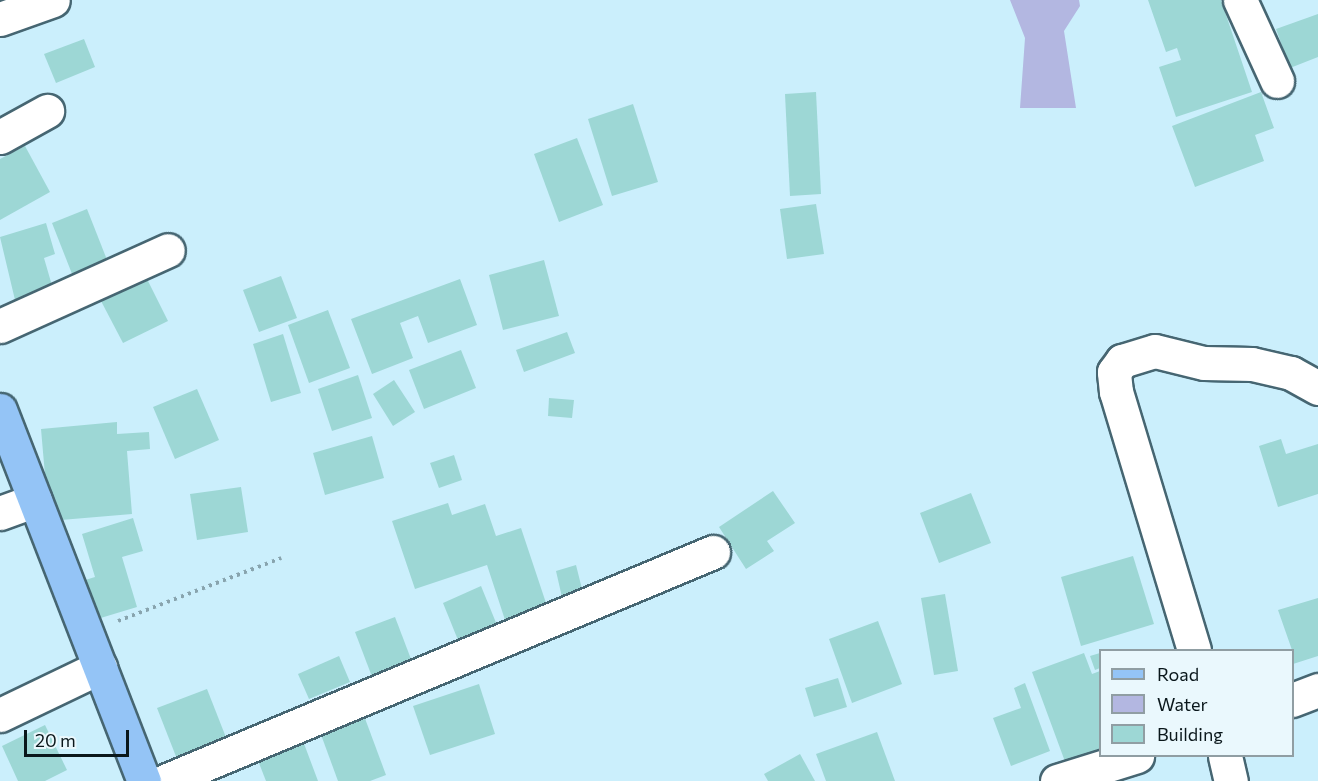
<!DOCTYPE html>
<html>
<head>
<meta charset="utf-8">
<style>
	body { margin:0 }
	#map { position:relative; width:1318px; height:781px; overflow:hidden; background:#cbeffc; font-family:Commissioner,sans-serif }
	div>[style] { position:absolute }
	.water>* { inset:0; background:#b3b7e1 }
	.building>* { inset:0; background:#9dd7d5 }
	.path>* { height:4px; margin-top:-2px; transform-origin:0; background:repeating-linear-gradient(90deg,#88a4ae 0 3px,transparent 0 7.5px) }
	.roads { filter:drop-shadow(2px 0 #466672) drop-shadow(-2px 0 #466672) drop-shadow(0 2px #466672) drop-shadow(0 -2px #466672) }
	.minor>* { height:33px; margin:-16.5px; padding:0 16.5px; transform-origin:16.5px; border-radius:16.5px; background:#fff }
	.major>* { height:33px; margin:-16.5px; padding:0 16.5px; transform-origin:16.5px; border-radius:16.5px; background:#94c4f6 }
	span { translate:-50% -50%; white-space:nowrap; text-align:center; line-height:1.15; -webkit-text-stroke:6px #eaf8fd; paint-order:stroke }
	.legend { position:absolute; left:1099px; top:649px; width:195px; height:108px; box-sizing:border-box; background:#eaf8fd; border:2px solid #909ea3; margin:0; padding:8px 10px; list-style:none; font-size:18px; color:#0a171b }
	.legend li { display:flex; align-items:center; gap:12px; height:30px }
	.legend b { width:30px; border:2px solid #909ea3 }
	.scale { position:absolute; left:24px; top:730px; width:105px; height:27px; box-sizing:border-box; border:3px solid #0a171b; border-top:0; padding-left:8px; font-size:18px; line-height:21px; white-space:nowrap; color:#0a171b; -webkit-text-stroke:4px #eaf8fd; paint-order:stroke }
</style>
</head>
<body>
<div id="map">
	<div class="water">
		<div style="clip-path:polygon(1010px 0,1079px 0,1080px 6px,1064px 31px,1076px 108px,1020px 108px,1025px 38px)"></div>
	</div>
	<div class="building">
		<div style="clip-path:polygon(1148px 0,1221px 0,1252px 92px,1176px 117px,1159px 67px,1181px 60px,1177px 48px,1166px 52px)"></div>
		<div style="clip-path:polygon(1318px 14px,1318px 57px,1290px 68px,1276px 29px)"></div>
		<div style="clip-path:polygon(84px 39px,95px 67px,56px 83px,44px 54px)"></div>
		<div style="clip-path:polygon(816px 92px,821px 194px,790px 196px,785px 94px)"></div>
		<div style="clip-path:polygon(1261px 92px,1274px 128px,1255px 135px,1264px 161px,1195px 187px,1172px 126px)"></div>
		<div style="clip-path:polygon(633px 104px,658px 182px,612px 196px,588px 119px)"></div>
		<div style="clip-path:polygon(577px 138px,603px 205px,559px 222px,534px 154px)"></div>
		<div style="clip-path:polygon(25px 146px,50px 192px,0 220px,0 159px)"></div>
		<div style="clip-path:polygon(816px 204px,824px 254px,787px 259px,780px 209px)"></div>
		<div style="clip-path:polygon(87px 209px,111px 270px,76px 284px,52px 223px)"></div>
		<div style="clip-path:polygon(46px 223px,55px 254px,44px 258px,53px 289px,15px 300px,0 237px)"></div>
		<div style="clip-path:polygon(544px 260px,559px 316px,503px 330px,489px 275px)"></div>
		<div style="clip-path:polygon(281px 276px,297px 318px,259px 332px,243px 290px)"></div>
		<div style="clip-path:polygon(147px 279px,168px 321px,123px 343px,101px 301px)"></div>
		<div style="clip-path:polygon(460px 279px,477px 325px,428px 343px,418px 316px,400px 323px,413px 358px,372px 374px,351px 319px)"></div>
		<div style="clip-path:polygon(328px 310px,350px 368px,309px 383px,288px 325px)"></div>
		<div style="clip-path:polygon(567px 332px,575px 353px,524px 372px,516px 350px)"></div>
		<div style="clip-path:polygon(283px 334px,301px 393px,271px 402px,253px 344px)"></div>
		<div style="clip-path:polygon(461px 350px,476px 388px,424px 409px,409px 370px)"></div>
		<div style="clip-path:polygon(358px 375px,372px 418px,332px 431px,318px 389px)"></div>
		<div style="clip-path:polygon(394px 380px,415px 412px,393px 426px,373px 394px)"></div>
		<div style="clip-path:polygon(197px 389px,219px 440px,175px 459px,153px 407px)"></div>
		<div style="clip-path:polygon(549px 398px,574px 400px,572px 418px,548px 416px)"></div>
		<div style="clip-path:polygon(117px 422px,117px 434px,149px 432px,150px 449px,127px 451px,132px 514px,49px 521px,41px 429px)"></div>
		<div style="clip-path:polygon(372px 436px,384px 478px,325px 495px,313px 453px)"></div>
		<div style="clip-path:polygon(1281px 439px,1286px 454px,1318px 444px,1318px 494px,1278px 507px,1259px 446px)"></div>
		<div style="clip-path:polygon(454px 455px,462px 480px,439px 488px,430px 463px)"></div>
		<div style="clip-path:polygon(241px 487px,248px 532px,197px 540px,190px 494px)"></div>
		<div style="clip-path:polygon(773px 491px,795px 523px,767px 541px,774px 551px,746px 569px,719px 527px)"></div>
		<div style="clip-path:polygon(971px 493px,991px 543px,939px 563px,920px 513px)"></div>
		<div style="clip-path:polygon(448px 503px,452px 515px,485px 504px,496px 536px,521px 528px,548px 609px,506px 623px,487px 565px,415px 589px,392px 521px)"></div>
		<div style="clip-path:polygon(133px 518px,143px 551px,122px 557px,137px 607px,94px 620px,82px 581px,95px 577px,82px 534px)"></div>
		<div style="clip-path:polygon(1133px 556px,1154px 624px,1081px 646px,1061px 577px)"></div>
		<div style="clip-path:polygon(576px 565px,585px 601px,564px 606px,556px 571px)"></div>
		<div style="clip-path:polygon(481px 586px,499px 630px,460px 645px,443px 603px)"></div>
		<div style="clip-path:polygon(945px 594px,958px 671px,934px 675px,921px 598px)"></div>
		<div style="clip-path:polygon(1318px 598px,1318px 656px,1293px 664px,1292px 650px,1278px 610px)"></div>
		<div style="clip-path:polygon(395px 617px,414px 667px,374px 682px,355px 632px)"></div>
		<div style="clip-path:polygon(878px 621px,902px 684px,852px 703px,829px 639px)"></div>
		<div style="clip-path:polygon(1084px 653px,1092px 674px,1100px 671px,1100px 755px,1067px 767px,1032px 672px)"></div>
		<div style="clip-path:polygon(1100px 653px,1100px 668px,1095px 670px,1090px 656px)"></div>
		<div style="clip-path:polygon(339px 656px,350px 682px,309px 699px,298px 674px)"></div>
		<div style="clip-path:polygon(838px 678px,847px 707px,814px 717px,805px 688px)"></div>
		<div style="clip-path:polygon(1025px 683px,1050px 751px,1011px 766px,993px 718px,1021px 708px,1014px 688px)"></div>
		<div style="clip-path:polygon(479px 684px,495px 734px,430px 755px,413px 706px)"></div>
		<div style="clip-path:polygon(207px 689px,227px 740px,177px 759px,157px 708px)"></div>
		<div style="clip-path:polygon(363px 713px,386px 775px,370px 781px,338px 781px,320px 732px)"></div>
		<div style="clip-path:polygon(45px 725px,67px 770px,45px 781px,18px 781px,2px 746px)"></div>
		<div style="clip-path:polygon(877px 732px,895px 781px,826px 781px,816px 754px)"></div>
		<div style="clip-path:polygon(303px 741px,318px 781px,266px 781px,257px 758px)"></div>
		<div style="clip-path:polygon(800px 754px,815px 781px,768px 781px,764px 774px)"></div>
	</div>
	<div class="path">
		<div style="left:118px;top:621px;width:175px;rotate:-21.1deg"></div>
	</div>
	<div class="roads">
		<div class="minor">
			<div style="left:1240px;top:0;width:89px;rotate:65.4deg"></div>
			<div style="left:0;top:19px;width:56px;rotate:-19.7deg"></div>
			<div style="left:0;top:137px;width:54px;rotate:-29deg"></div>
			<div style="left:0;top:326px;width:184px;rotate:-24.3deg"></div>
			<div style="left:0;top:513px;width:37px;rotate:-20deg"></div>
			<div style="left:1194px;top:650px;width:270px;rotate:-106.8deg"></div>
			<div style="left:1116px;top:392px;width:20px;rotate:-96deg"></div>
			<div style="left:1114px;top:372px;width:14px;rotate:-54deg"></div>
			<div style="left:1122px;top:361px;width:34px;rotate:-17deg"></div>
			<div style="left:1155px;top:351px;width:50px;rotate:13.8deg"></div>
			<div style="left:1204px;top:363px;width:48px;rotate:1.2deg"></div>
			<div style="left:1252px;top:364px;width:40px;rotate:13deg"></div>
			<div style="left:1291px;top:373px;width:31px;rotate:29deg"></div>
			<div style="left:1292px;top:700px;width:28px;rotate:-21deg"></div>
			<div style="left:0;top:715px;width:111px;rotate:-25.6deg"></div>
			<div style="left:1225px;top:756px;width:26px;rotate:77deg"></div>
			<div style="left:165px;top:781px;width:594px;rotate:-22.68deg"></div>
			<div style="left:1057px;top:781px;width:84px;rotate:-17.4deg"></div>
		</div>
		<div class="major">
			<div style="left:0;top:410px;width:398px;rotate:68.8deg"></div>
		</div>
	</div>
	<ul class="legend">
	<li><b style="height:8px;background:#94c4f6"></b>Road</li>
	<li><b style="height:16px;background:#b3b7e1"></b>Water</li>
	<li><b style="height:16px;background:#9dd7d5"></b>Building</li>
	</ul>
	<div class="scale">20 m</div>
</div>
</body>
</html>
